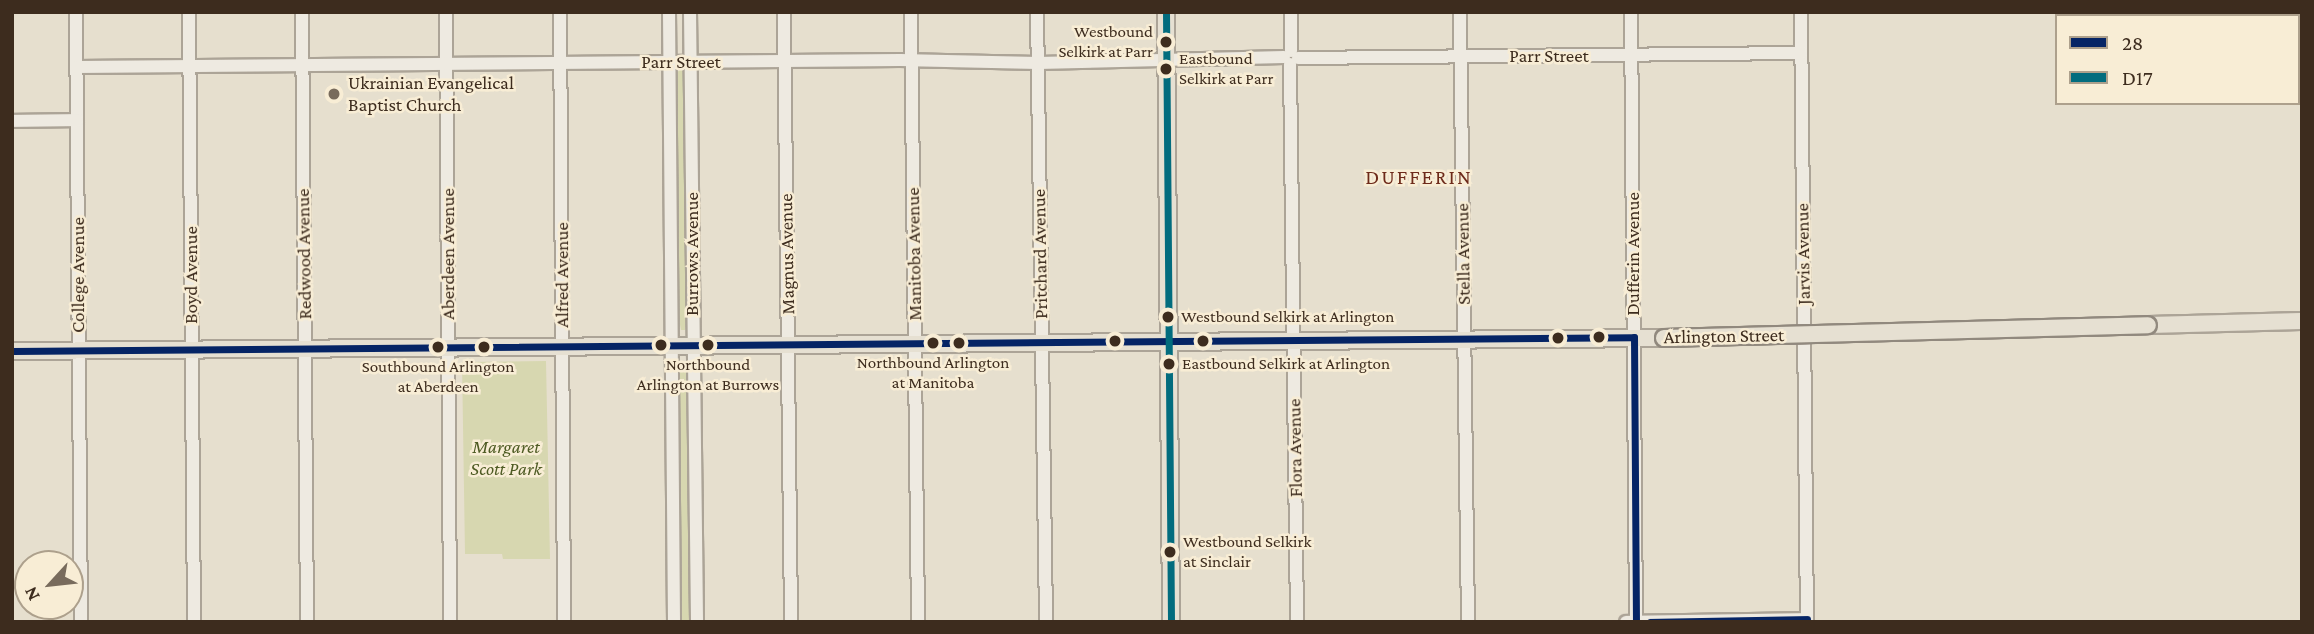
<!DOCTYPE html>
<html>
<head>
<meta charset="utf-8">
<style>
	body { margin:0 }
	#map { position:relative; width:2314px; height:634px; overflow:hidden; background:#e6dfce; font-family:"Crimson Pro",serif }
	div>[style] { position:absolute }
	.green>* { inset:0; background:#d7d7b0 }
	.roads { filter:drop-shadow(2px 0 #aca497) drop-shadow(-2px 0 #aca497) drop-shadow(0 2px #aca497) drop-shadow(0 -2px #aca497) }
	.minor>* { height:12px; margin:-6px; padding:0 6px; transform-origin:6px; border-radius:6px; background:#eeeae1 }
	.major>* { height:16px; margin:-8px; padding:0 8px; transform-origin:8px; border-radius:8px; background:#e6e0d2 }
	.bridges { filter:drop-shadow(2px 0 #91897e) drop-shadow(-2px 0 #91897e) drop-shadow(0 2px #91897e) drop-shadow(0 -2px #91897e) }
	.major-bridge>* { height:16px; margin:-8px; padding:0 8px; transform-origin:8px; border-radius:8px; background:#e6e0d2 }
	.bus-1>* { height:7px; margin:-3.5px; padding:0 3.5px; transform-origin:3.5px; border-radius:3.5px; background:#052465 }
	.bus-2>* { height:7px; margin:-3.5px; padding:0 3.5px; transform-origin:3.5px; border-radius:3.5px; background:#026c7e }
	.dots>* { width:19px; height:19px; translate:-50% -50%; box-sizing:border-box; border:4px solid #f8edd5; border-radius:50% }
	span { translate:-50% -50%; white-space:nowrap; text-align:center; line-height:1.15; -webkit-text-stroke:5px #f8edd5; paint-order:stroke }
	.bus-label { font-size:17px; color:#3d2c1e }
	.right { translate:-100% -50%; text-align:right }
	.left { translate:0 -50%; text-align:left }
	.street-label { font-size:19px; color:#3d2c1e }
	.poi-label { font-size:19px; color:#3d2c1e }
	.park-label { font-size:19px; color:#4e5b23; font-style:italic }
	.neighbourhood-label { font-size:21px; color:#6d2a1a; letter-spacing:2px }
	.frame { position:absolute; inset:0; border:14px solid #3d2c1e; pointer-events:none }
	.legend { position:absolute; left:2055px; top:14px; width:245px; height:91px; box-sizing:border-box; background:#f8edd5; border:2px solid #ada08c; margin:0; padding:9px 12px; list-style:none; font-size:21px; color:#3d2c1e }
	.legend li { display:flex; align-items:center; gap:14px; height:35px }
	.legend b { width:35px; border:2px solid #ada08c }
	.north { position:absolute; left:14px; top:550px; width:70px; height:70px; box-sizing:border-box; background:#f8edd5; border:2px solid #ada08c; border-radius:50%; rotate:243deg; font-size:19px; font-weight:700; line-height:28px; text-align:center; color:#3d2c1e }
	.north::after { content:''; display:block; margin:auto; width:24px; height:32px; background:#786b5c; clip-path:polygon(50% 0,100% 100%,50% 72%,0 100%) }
</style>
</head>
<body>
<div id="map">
	<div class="green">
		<div style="clip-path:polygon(681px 68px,686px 71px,687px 321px,685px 330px,681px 330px,678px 314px,676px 74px)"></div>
		<div style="clip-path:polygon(546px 361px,550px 559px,503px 559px,502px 554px,465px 554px,462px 362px)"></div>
		<div style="clip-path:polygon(681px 361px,685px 362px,689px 381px,689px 622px,682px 622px,680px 617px,678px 381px)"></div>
	</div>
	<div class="roads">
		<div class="minor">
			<div style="left:76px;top:12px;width:610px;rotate:89.53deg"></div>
			<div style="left:189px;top:12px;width:610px;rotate:89.53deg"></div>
			<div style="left:302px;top:12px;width:610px;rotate:89.53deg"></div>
			<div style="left:446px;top:12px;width:610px;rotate:89.62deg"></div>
			<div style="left:560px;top:12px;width:610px;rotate:89.62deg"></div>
			<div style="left:669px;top:12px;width:610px;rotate:89.53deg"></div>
			<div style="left:690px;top:12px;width:610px;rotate:89.34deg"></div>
			<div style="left:784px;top:12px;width:610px;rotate:89.34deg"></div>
			<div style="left:911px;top:12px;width:610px;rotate:89.34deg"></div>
			<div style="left:1037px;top:12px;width:610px;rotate:89.15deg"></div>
			<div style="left:1291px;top:12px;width:39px;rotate:90deg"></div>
			<div style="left:1460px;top:12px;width:610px;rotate:89.25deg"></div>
			<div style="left:1631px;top:12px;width:610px;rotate:89.53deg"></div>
			<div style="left:1801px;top:12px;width:610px;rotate:89.44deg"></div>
			<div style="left:1298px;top:58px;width:503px;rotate:-0.57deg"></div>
			<div style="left:1290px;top:64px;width:558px;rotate:89.28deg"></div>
			<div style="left:77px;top:67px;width:823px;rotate:-0.49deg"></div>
			<div style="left:900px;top:60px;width:138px;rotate:1.2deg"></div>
			<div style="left:1038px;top:63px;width:246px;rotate:-1.4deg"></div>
			<div style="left:12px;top:121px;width:65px;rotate:-0.9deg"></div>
			<div style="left:1626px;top:622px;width:181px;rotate:-0.9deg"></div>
		</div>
		<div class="major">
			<div style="left:1166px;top:12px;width:610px;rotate:89.53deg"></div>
			<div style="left:2148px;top:325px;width:154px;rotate:-1.5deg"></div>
			<div style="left:12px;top:351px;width:1652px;rotate:-0.45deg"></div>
		</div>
	</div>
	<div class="bridges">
		<div class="major-bridge">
			<div style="left:1664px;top:338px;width:484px;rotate:-1.5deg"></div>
		</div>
	</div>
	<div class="bus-1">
		<div style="left:1634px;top:337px;width:285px;rotate:89.6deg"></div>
		<div style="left:12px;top:351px;width:1622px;rotate:-0.49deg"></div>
		<div style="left:1650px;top:622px;width:157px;rotate:-1.1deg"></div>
	</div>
	<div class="bus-2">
		<div style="left:1166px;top:12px;width:610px;rotate:89.53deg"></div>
	</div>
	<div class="dots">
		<div style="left:1166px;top:42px;background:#3d2c1e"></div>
		<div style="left:1166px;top:69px;background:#3d2c1e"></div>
		<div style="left:334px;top:94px;background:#786b5c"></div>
		<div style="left:1168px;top:317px;background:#3d2c1e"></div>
		<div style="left:1599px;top:337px;background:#3d2c1e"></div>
		<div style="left:1558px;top:338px;background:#3d2c1e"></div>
		<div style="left:1115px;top:341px;background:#3d2c1e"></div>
		<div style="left:1203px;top:341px;background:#3d2c1e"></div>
		<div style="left:933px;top:343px;background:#3d2c1e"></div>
		<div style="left:959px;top:343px;background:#3d2c1e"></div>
		<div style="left:661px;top:345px;background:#3d2c1e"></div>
		<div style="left:708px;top:345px;background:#3d2c1e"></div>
		<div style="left:438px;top:347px;background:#3d2c1e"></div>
		<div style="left:484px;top:347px;background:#3d2c1e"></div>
		<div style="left:1169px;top:364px;background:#3d2c1e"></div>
		<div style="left:1170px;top:552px;background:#3d2c1e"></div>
	</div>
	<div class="bus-label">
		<span class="right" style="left:1153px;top:42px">Westbound<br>Selkirk at Parr</span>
		<span class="left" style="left:1179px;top:69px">Eastbound<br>Selkirk at Parr</span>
		<span class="left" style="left:1181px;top:317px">Westbound Selkirk at Arlington</span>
		<span style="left:933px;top:373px">Northbound Arlington<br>at Manitoba</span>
		<span class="left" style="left:1182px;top:364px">Eastbound Selkirk at Arlington</span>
		<span style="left:708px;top:375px">Northbound<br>Arlington at Burrows</span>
		<span style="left:438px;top:377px">Southbound Arlington<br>at Aberdeen</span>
		<span class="left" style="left:1183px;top:552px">Westbound Selkirk<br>at Sinclair</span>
	</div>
	<div class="street-label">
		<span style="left:1549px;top:56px">Parr Street</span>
		<span style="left:681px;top:62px">Parr Street</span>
		<span style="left:304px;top:254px;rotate:-91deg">Redwood Avenue</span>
		<span style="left:448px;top:254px;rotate:-90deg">Aberdeen Avenue</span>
		<span style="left:692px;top:254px;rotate:-90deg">Burrows Avenue</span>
		<span style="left:787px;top:254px;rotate:-91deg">Magnus Avenue</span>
		<span style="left:914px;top:254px;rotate:-91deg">Manitoba Avenue</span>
		<span style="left:1040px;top:254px;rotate:-91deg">Pritchard Avenue</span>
		<span style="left:1463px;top:254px;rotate:-91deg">Stella Avenue</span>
		<span style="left:1633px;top:254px;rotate:-90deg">Dufferin Avenue</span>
		<span style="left:1803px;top:254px;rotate:-91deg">Jarvis Avenue</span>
		<span style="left:78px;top:275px;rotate:-90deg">College Avenue</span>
		<span style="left:191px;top:275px;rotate:-90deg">Boyd Avenue</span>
		<span style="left:562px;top:275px;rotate:-90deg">Alfred Avenue</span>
		<span style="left:1724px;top:336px;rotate:-1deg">Arlington Street</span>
		<span style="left:1295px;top:448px;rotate:-91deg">Flora Avenue</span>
	</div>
	<div class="poi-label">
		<span class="left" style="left:348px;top:94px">Ukrainian Evangelical<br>Baptist Church</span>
	</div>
	<div class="park-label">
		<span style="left:506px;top:458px">Margaret<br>Scott Park</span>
	</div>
	<div class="neighbourhood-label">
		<span style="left:1419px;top:177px">DUFFERIN</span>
	</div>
	<div class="frame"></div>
	<ul class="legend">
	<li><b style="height:9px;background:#052465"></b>28</li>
	<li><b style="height:9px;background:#026c7e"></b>D17</li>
	</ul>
	<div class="north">N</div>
</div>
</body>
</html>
